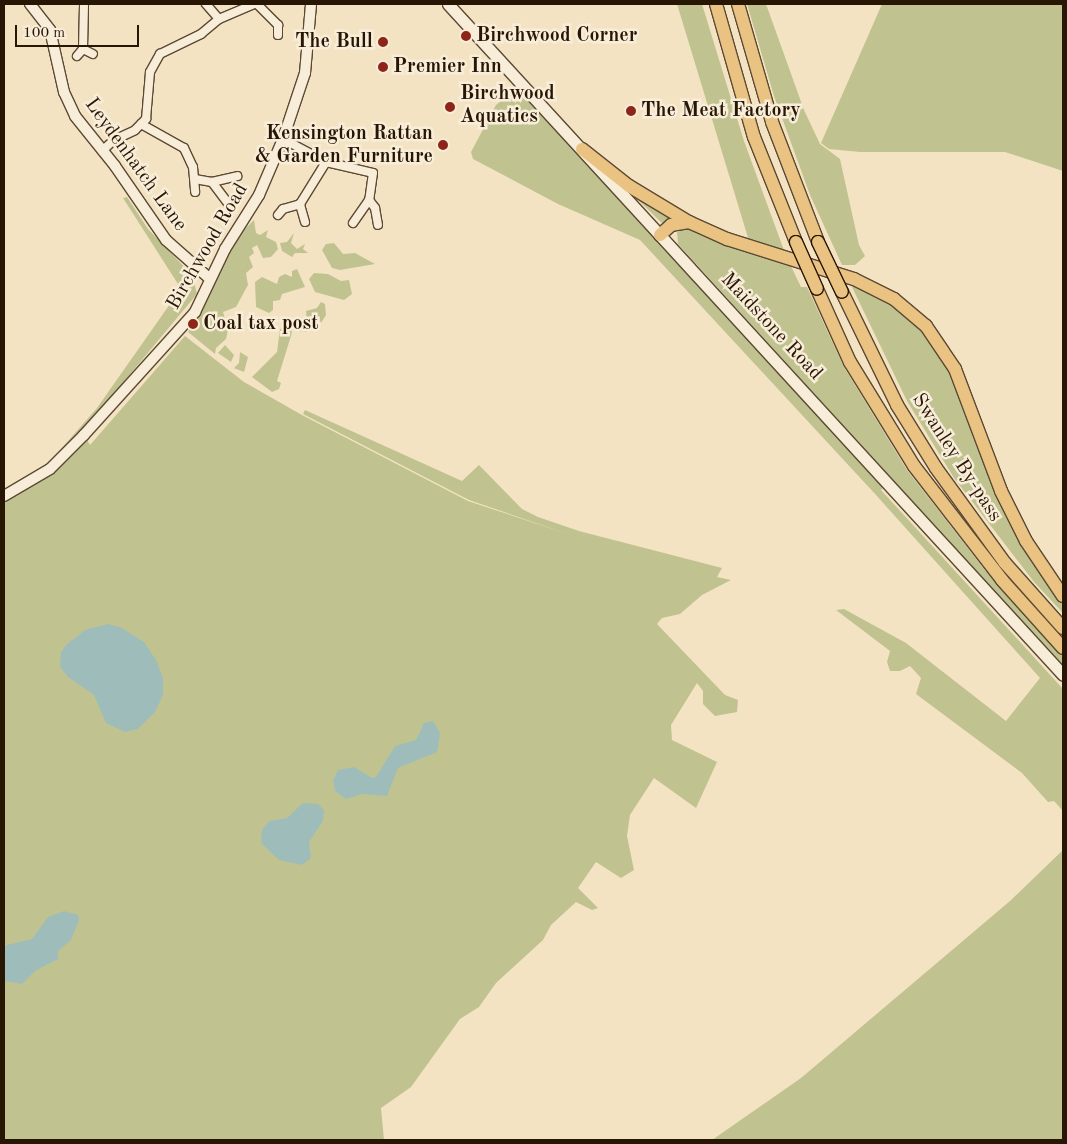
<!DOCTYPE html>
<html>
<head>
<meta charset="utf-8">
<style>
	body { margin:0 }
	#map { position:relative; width:1067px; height:1144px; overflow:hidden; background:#f4e3c3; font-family:"Old Standard TT",serif }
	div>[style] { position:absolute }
	.green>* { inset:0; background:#c0c390 }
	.water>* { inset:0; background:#9ebdba }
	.roads { filter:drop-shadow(1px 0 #5b4934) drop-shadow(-1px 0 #5b4934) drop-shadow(0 1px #5b4934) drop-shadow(0 -1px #5b4934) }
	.minor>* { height:8px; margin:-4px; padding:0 4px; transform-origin:4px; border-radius:4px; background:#f8edd8 }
	.tertiary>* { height:10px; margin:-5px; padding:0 5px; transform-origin:5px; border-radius:5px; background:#f8edd8 }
	.secondary>* { height:11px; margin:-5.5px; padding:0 5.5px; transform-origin:5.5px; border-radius:5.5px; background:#f8edd8 }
	.trunk>* { height:12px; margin:-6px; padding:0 6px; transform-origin:6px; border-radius:6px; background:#eac282 }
	.bridges { filter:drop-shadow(1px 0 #281604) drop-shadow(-1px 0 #281604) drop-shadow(0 1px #281604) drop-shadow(0 -1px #281604) }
	.trunk-bridge>* { height:12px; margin:-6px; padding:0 6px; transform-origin:6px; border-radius:6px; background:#eac282 }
	.dots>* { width:14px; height:14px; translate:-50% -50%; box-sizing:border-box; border:2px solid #f8edd8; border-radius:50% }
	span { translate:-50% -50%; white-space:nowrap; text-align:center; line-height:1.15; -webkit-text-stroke:5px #f8edd8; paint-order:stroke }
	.poi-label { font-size:20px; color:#281604; font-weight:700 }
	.left { translate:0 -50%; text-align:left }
	.right { translate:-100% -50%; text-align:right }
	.street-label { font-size:20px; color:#281604 }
	.frame { position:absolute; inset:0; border:5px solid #281604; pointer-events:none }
	.scale { position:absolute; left:15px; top:25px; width:124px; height:22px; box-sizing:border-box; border:2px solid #281604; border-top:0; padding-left:6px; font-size:15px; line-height:18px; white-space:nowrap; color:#281604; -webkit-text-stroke:4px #f8edd8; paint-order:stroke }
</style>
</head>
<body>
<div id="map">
	<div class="green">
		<div style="clip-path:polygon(677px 4px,702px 4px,744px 141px,785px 253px,749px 241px)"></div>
		<div style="clip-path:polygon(747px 4px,766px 4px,804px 110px,820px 144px,840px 159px,859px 245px,865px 256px,855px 265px,842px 265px,810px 195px,774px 96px)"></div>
		<div style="clip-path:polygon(882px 4px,1063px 4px,1063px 171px,1005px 152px,860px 152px,829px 149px,821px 143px)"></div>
		<div style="clip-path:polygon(518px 87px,885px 486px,881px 490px,1063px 689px,1063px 811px,1054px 801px,1048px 802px,1022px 773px,916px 694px,921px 678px,910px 666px,900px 671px,890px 671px,887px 662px,890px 651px,836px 610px,844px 609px,906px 643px,1006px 721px,1040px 678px,876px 495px,640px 240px,558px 204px,473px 159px,471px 152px,496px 105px)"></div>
		<div style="clip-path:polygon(631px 193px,675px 216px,665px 226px)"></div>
		<div style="clip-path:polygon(127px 197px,148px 229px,192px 275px,197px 294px,96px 415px,53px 458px,97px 408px,177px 294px,178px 284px,123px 198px)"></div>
		<div style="clip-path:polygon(254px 220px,256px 233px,260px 235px,268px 230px,266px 237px,276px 242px,278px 249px,271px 257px,263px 258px,257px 245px,252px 248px,254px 253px,249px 257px,253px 267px,246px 273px,248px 285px,236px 307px,223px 312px,228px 329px,226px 339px,216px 348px,215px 354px,188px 332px,206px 303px,214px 279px,236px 238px)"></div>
		<div style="clip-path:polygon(686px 228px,790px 264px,801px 287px,807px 287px,844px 367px,907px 470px,984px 569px,1063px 656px,1063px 667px,678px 244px,677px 232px)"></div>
		<div style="clip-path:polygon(294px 233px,291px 243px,297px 249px,305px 244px,303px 249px,308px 253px,295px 253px,292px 257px,282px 251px,280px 243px,287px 242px)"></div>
		<div style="clip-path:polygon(334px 243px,343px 254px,355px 253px,375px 264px,340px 270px,332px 268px,322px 250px,326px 244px)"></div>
		<div style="clip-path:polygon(297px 269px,305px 287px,282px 294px,280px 300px,273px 301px,273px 310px,269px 313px,256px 307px,255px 282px,262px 277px,277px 284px,279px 277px,285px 274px,292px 277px,292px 271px)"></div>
		<div style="clip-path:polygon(314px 273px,328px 274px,341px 281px,349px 280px,352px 294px,344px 300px,315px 292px,309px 279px)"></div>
		<div style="clip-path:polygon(850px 283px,894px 306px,923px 332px,946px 363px,1038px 569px,1063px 604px,1063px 613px,1034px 582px,954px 478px,907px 401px)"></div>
		<div style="clip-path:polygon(321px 302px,325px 304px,326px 315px,321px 323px,317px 321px,306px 332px,298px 331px,307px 323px,306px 311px,317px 308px)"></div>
		<div style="clip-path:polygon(286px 327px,292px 331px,291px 336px,277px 381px,281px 383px,279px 389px,272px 392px,252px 377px,277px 352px,280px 329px)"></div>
		<div style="clip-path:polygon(185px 336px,244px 382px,302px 415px,468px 501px,568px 534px,469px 500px,303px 414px,305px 410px,462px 481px,479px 465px,522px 509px,538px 517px,579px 531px,722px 568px,717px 577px,731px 580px,702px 595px,680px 614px,662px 618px,657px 624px,725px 695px,738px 700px,737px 712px,715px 716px,703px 704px,703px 691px,697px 683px,671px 725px,672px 740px,717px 762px,696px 808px,654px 778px,630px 815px,627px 836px,634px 870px,621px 878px,596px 862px,578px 888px,598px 908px,592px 910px,576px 902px,551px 925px,543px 940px,496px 983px,479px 1007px,460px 1019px,411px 1087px,381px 1108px,384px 1140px,4px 1140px,4px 500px,52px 475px,87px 440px,90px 445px)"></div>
		<div style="clip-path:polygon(225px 345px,234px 355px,231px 362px,218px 353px)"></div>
		<div style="clip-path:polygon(240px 352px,248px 357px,244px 372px,234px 368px,239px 363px)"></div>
		<div style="clip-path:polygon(1063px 850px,1063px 1140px,712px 1140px,801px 1078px,1010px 901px)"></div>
	</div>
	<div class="water">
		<div style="clip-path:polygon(108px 624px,122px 628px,144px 642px,156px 660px,163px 678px,163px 695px,155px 712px,138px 729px,125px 732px,106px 723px,94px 695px,68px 677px,60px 667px,61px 652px,66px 645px,85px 630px)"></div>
		<div style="clip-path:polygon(433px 721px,440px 733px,437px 752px,398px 768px,387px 796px,362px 794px,346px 799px,335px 791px,333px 780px,338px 770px,354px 767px,372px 778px,376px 777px,395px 746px,416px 740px,424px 723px)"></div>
		<div style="clip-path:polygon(303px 803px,318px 804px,324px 810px,323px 821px,309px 842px,311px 858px,302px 865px,279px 860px,261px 843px,262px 830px,269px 821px,287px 818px)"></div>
		<div style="clip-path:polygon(64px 911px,78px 915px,79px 920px,71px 940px,58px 951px,58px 959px,35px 971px,22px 984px,4px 981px,4px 948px,7px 945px,32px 939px,48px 917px)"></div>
	</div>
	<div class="roads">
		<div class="minor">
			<div style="left:257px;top:4px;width:30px;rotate:45deg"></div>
			<div style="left:278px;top:25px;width:10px;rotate:90deg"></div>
			<div style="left:219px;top:19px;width:38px;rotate:-23deg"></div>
			<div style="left:83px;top:49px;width:11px;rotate:27deg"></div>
			<div style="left:77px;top:56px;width:9px;rotate:-49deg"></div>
			<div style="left:83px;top:49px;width:45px;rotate:-88.7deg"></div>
			<div style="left:141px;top:124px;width:49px;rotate:29.2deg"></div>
			<div style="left:184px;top:148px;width:21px;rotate:65deg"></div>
			<div style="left:193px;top:167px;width:25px;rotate:85deg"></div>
			<div style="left:283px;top:139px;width:49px;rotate:28.1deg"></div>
			<div style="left:326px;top:162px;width:48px;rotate:13.2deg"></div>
			<div style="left:373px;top:173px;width:27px;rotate:98deg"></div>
			<div style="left:369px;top:200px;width:10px;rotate:53deg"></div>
			<div style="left:375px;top:208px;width:17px;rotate:80deg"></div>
			<div style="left:102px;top:151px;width:16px;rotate:-43deg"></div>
			<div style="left:114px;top:140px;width:23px;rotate:-25deg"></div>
			<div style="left:135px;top:130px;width:16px;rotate:-45deg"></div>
			<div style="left:146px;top:119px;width:47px;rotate:-85.1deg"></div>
			<div style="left:150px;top:72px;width:21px;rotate:-61deg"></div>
			<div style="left:160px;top:54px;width:46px;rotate:-26deg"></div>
			<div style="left:201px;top:34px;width:23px;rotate:-40deg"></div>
			<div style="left:219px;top:19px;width:20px;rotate:-131deg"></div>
			<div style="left:195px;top:179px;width:17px;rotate:10deg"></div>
			<div style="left:212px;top:182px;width:26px;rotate:53deg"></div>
			<div style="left:212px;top:182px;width:26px;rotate:-13deg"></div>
			<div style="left:278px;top:215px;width:8px;rotate:-50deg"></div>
			<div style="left:283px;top:209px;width:18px;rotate:-16deg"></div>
			<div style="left:305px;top:222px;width:19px;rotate:-106deg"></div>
			<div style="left:300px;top:204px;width:49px;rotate:-58.2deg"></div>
			<div style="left:353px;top:223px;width:28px;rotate:-55deg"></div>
		</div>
		<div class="tertiary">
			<div style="left:30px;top:4px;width:33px;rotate:52deg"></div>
			<div style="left:50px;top:30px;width:64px;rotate:77.3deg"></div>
			<div style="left:64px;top:92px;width:26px;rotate:65deg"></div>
			<div style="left:75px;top:116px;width:64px;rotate:51.3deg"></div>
			<div style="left:115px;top:166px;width:90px;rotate:55.4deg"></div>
			<div style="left:166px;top:240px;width:57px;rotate:41.5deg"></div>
			<div style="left:4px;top:496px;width:53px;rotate:-30.4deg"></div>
			<div style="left:50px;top:469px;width:48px;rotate:-45deg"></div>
			<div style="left:84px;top:435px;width:166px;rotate:-47.9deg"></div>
			<div style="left:195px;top:312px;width:70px;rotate:-64.5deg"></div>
			<div style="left:225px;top:249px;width:64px;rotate:-57.8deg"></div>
			<div style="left:259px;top:195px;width:61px;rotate:-66.8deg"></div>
			<div style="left:283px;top:139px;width:70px;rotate:-71.6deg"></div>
			<div style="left:305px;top:73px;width:69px;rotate:-85deg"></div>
		</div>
		<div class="secondary">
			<div style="left:448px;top:4px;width:910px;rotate:47.49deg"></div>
		</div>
		<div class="trunk">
			<div style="left:716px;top:4px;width:138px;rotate:74.1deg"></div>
			<div style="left:754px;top:137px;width:113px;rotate:68.2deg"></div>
			<div style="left:738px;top:4px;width:123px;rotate:73.9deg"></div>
			<div style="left:772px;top:122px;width:129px;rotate:69deg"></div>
			<div style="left:582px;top:149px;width:60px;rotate:38.2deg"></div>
			<div style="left:629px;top:186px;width:70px;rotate:31deg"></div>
			<div style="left:689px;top:222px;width:42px;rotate:24.1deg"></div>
			<div style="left:727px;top:239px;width:133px;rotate:17.5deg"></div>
			<div style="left:854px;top:279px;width:45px;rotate:26.6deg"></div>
			<div style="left:894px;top:299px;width:42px;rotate:40.2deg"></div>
			<div style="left:926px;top:326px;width:52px;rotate:56deg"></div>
			<div style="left:955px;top:369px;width:130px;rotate:69.3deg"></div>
			<div style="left:1001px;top:491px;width:56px;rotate:63.4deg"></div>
			<div style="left:1026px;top:541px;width:66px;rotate:56.1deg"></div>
			<div style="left:660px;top:235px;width:15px;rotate:-42deg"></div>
			<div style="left:671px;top:225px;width:18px;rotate:-9deg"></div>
			<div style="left:817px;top:289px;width:80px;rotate:65.7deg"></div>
			<div style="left:850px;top:362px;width:122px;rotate:58.4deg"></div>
			<div style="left:914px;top:466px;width:144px;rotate:52.3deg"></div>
			<div style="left:1002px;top:580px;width:91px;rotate:48.1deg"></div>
			<div style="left:842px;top:292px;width:126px;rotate:64deg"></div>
			<div style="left:897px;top:405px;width:74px;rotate:58.2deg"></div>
			<div style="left:936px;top:468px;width:117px;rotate:54deg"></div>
			<div style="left:1005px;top:563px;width:87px;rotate:48.3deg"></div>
		</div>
	</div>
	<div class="bridges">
		<div class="trunk-bridge">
			<div style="left:796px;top:242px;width:51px;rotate:65.9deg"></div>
			<div style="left:818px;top:242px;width:55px;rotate:64.4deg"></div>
		</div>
	</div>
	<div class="dots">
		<div style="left:466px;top:36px;background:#8f2418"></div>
		<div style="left:383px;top:42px;background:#8f2418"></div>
		<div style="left:383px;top:67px;background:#8f2418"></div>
		<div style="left:450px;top:107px;background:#8f2418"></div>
		<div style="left:631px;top:111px;background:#8f2418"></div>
		<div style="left:443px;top:145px;background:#8f2418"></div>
		<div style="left:193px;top:324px;background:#8f2418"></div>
	</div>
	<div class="poi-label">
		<span class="left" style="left:476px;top:36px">Birchwood Corner</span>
		<span class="right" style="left:373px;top:42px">The Bull</span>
		<span class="left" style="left:393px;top:67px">Premier Inn</span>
		<span class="left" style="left:460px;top:106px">Birchwood<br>Aquatics</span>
		<span class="left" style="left:641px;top:111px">The Meat Factory</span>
		<span class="right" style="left:433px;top:146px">Kensington Rattan<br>&amp; Garden Furniture</span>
		<span class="left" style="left:203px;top:324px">Coal tax post</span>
	</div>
	<div class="street-label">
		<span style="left:135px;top:165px;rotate:54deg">Leydenhatch Lane</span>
		<span style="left:208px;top:247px;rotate:-60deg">Birchwood Road</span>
		<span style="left:771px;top:327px;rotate:47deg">Maidstone Road</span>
		<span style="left:956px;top:458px;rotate:57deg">Swanley By-pass</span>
	</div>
	<div class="frame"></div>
	<div class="scale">100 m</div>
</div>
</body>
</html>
